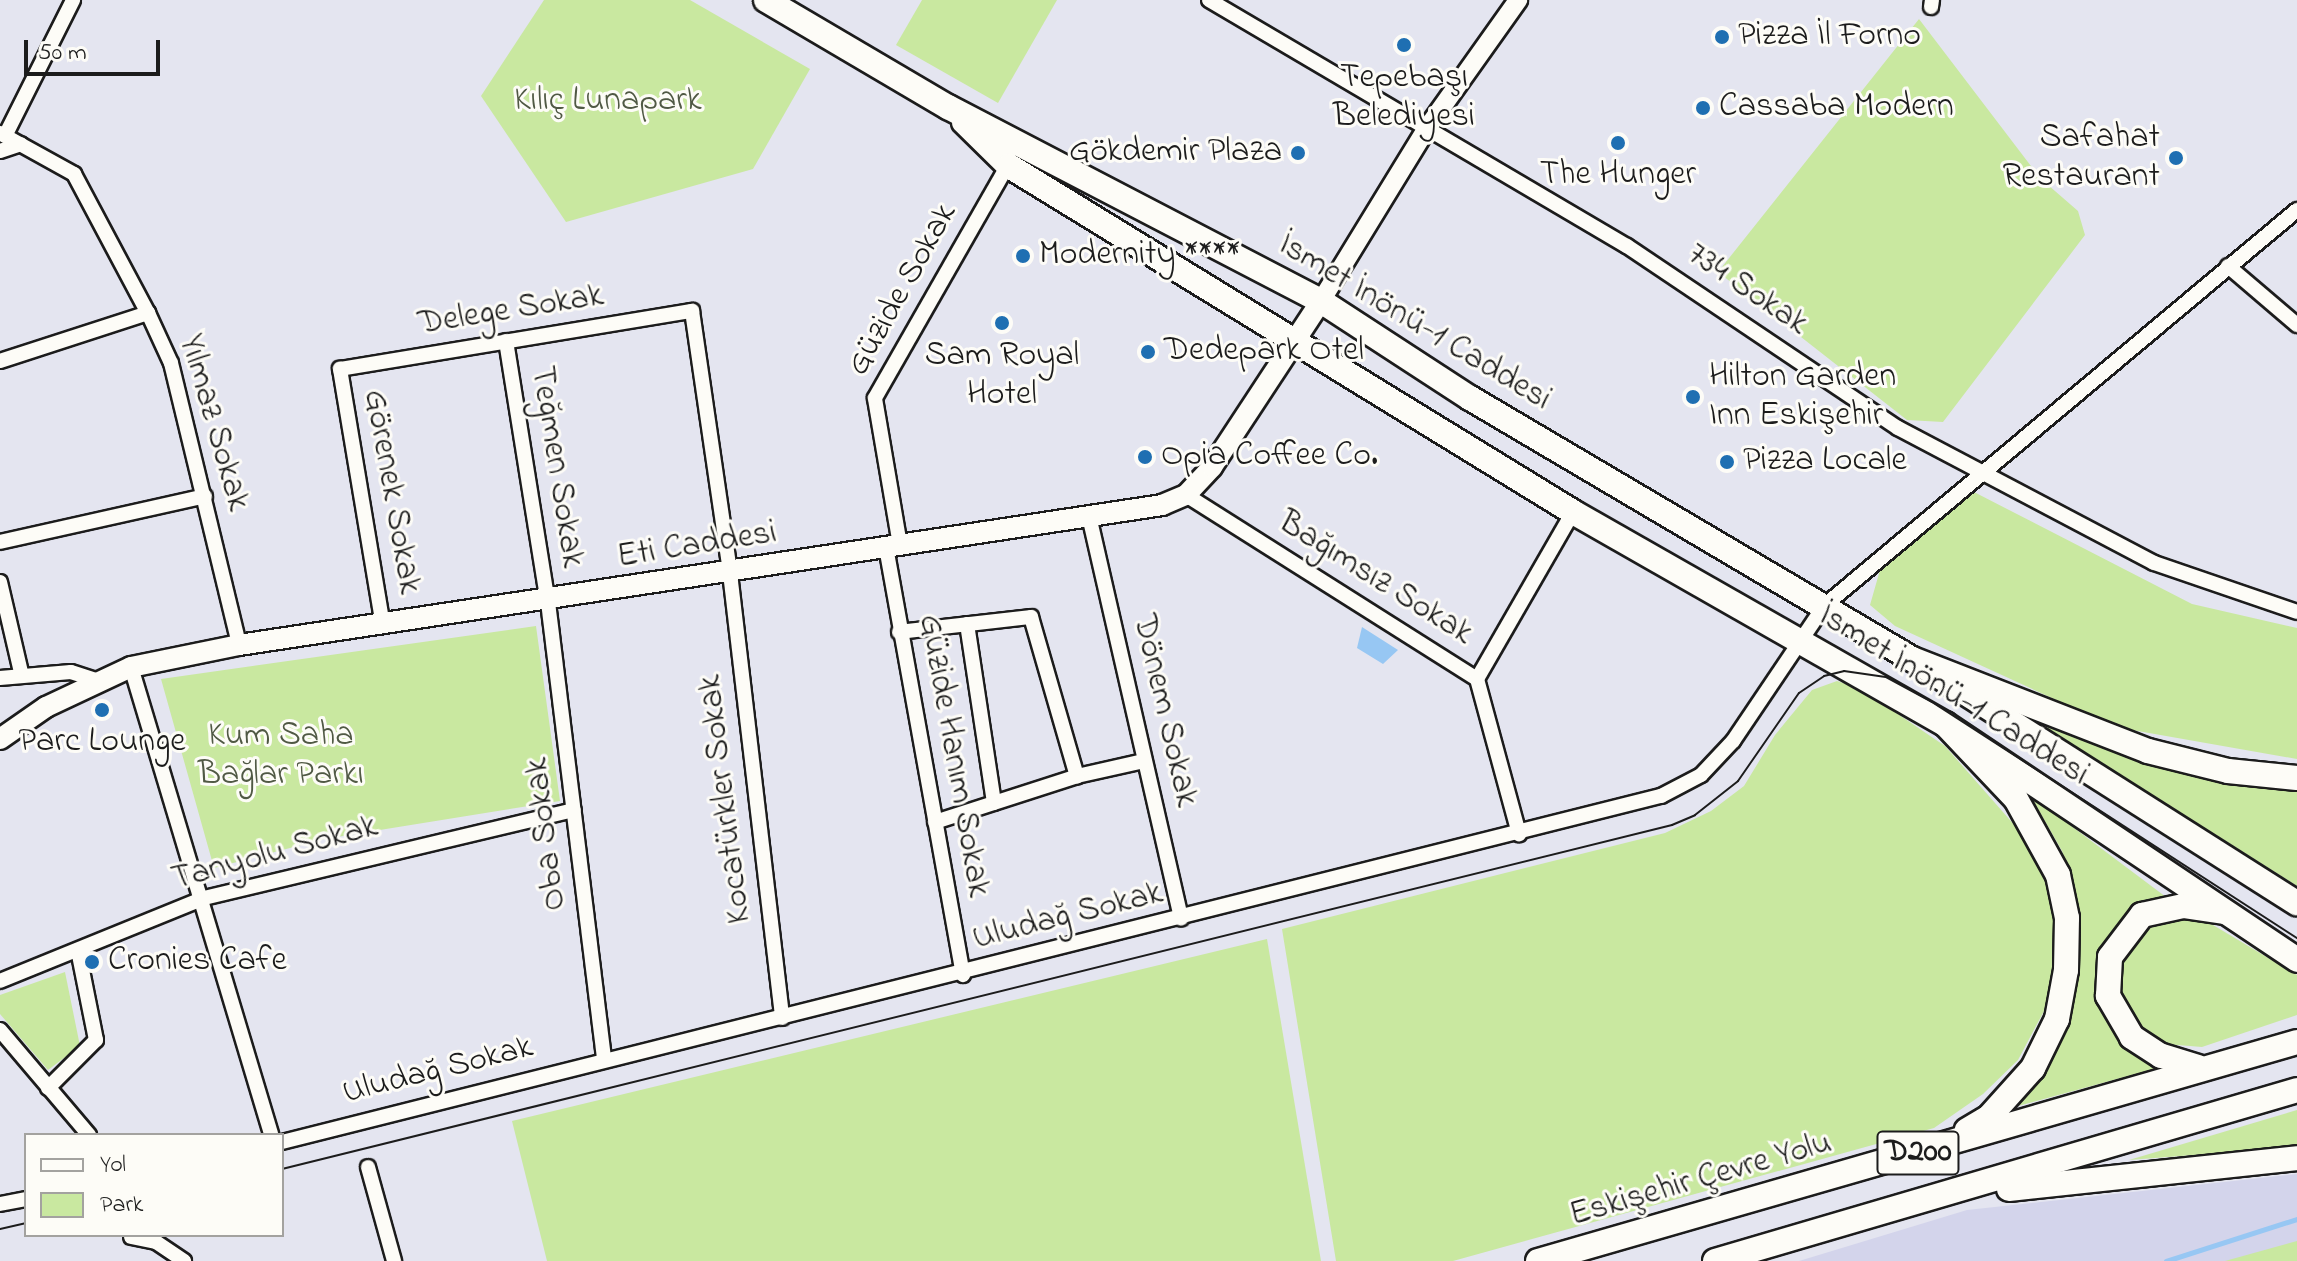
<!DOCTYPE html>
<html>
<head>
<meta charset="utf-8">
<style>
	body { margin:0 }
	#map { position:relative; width:2297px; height:1261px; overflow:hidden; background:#e4e5f0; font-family:"Indie Flower",sans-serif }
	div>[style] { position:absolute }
	.built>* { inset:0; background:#d3d4eb }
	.green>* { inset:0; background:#c9e8a0 }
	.water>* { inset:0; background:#97c7f3 }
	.stream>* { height:5px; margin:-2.5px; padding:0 2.5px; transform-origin:2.5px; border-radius:2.5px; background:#97c7f3 }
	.roads { filter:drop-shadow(2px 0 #1c1c1c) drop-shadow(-2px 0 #1c1c1c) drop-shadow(0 2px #1c1c1c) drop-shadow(0 -2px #1c1c1c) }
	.minor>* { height:14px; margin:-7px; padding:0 7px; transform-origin:7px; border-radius:7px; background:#fdfcf7 }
	.tertiary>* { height:18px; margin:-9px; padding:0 9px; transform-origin:9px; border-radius:9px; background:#fdfcf7 }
	.secondary>* { height:20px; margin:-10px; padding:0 10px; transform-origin:10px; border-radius:10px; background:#fdfcf7 }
	.primary>* { height:24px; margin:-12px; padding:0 12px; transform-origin:12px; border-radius:12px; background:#fdfcf7 }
	.trunk>* { height:24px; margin:-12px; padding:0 12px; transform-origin:12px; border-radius:12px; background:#fdfcf7 }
	.tram>* { height:2px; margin:-1px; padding:0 1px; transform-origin:1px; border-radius:1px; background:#1c1c1c }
	.dots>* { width:22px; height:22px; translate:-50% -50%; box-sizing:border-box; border:4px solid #fdfcf7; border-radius:50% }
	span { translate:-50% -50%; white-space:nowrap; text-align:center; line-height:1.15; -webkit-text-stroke:6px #fdfcf7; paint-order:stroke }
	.shield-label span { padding:2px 6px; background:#fdfcf7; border:2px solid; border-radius:6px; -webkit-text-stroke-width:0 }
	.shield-label { font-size:32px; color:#1c1c1c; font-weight:700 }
	.poi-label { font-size:34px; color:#1c1c1c }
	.left { translate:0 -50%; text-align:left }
	.right { translate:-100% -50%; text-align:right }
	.park-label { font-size:34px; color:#505944 }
	.street-label { font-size:34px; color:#1c1c1c }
	.legend { position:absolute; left:24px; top:1133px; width:260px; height:104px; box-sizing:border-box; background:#fdfcf7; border:2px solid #a3a29f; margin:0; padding:10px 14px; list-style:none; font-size:24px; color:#1c1c1c }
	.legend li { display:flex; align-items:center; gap:16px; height:40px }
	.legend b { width:40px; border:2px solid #a3a29f }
	.scale { position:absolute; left:24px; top:40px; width:136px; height:36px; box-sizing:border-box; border:4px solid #1c1c1c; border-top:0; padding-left:10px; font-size:24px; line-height:28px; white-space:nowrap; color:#1c1c1c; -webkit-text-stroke:6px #fdfcf7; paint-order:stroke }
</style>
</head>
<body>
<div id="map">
	<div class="built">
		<div style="clip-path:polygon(2297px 1174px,2297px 1261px,1799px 1261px,1967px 1210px)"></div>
	</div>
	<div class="green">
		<div style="clip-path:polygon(544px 0,690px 0,810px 69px,753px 169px,566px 222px,481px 96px)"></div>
		<div style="clip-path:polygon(922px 0,1057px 0,998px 103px,896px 45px)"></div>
		<div style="clip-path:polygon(1919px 19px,2040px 178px,2078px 211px,2085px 235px,1943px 422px,1907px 420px,1718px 272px)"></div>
		<div style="clip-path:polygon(1974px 492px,2192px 604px,2297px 628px,2297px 759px,2115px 727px,1895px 626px,1870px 605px,1880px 570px)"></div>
		<div style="clip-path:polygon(536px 626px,560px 801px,324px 839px,214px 868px,161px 679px)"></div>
		<div style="clip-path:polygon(1837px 681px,1861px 689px,1945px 746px,2024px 836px,2049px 890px,2057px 951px,2044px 1011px,2018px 1060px,1983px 1094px,1934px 1128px,1453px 1261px,1336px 1261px,1282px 929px,1665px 833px,1711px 811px,1744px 786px,1775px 735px,1812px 690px)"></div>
		<div style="clip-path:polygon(2049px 723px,2297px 787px,2297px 886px,2046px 729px)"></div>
		<div style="clip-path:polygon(2030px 795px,2170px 900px,2100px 980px,2109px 1026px,2135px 1053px,2161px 1067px,2018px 1106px,2034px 1082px,2076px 965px,2077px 896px,2062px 851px)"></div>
		<div style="clip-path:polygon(2198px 916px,2297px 975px,2297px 1015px,2202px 1047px,2165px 1044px,2125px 1017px,2115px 969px,2148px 926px,2166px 917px)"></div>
		<div style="clip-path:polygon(1267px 939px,1321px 1261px,547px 1261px,512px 1121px)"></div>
		<div style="clip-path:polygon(65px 972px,80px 1046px,48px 1070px,0 1014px,0 995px)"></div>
		<div style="clip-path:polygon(2297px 1110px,2297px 1147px,2129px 1160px)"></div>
		<div style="clip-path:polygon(2297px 1241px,2297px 1261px,2225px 1261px)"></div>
	</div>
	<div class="water">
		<div style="clip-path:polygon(1362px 627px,1398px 650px,1383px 664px,1357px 648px)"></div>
	</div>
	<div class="stream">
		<div style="left:2166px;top:1261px;width:138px;rotate:-17.8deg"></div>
	</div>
	<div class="roads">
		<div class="minor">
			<div style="left:1209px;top:0;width:485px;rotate:30.5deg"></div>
			<div style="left:1627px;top:246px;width:326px;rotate:33.9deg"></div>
			<div style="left:1898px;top:428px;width:289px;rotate:27.8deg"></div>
			<div style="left:2154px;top:563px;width:151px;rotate:18.9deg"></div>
			<div style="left:1931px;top:7px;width:7px;rotate:-82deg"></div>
			<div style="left:0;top:133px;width:85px;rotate:29deg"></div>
			<div style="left:74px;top:174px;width:157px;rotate:62deg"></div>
			<div style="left:148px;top:313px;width:55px;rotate:65.3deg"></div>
			<div style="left:171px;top:363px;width:290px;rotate:76.4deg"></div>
			<div style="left:5px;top:136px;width:152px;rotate:-63.4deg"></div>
			<div style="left:0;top:151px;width:22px;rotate:-18deg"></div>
			<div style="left:2228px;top:266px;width:91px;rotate:40.5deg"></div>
			<div style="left:506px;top:341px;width:264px;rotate:80.9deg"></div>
			<div style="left:548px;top:602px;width:460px;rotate:83deg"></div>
			<div style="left:0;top:361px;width:156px;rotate:-18deg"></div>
			<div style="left:1186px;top:495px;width:344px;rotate:32.3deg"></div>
			<div style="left:1477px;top:679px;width:161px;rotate:74.8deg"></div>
			<div style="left:1089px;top:516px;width:413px;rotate:77.1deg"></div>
			<div style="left:0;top:542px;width:210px;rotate:-12.6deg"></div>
			<div style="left:900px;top:545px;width:149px;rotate:-99.7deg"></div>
			<div style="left:875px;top:398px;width:268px;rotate:-60.3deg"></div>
			<div style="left:886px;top:547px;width:435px;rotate:79.8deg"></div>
			<div style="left:0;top:582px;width:92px;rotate:76.9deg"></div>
			<div style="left:967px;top:624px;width:181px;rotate:81.4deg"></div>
			<div style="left:383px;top:626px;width:261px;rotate:-99.5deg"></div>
			<div style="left:340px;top:369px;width:357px;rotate:-9.4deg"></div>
			<div style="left:692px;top:311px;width:265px;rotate:81.7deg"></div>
			<div style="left:730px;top:573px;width:448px;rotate:83.3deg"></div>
			<div style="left:899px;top:632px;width:133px;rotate:-6.5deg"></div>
			<div style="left:1031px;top:617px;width:166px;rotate:73.9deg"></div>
			<div style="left:1077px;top:776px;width:69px;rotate:-12.6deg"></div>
			<div style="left:131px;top:667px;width:488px;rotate:73.3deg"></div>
			<div style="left:0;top:678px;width:71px;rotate:-4.8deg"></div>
			<div style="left:71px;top:672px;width:29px;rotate:18deg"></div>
			<div style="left:1477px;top:679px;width:193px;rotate:-60.1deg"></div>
			<div style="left:935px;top:822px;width:149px;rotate:-17.9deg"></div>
			<div style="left:0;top:981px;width:220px;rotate:-22.1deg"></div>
			<div style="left:204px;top:898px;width:380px;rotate:-13.4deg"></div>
			<div style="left:0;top:1030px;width:138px;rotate:49.7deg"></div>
			<div style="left:48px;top:1088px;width:68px;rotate:-45deg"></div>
			<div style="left:96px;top:1040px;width:92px;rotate:-101.3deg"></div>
			<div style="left:282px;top:1142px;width:1422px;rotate:-14.09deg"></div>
			<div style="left:1661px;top:796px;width:45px;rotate:-27.7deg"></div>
			<div style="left:1701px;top:775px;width:47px;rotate:-46.7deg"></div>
			<div style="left:1733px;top:741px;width:163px;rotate:-56deg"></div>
			<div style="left:1824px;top:606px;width:617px;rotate:-39.94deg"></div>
			<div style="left:368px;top:1167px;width:98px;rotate:74.5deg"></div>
			<div style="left:0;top:1204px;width:26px;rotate:-11deg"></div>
			<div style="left:131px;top:1237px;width:25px;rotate:11deg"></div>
			<div style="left:156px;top:1242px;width:34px;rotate:34deg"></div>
		</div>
		<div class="tertiary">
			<div style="left:1321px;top:301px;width:199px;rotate:-58.5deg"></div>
			<div style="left:1425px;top:131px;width:161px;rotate:-54.6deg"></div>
		</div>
		<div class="secondary">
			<div style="left:0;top:739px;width:56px;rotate:-34.8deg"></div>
			<div style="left:46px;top:707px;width:94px;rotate:-25.2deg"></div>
			<div style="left:131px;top:667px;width:110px;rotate:-11.5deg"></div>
			<div style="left:239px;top:645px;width:934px;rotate:-8.62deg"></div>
			<div style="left:1162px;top:505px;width:26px;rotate:-23deg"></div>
			<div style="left:1186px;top:495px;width:38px;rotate:-47deg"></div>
			<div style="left:1212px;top:467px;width:199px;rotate:-56.7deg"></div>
		</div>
		<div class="primary">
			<div style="left:766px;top:0;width:211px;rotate:30.5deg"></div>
			<div style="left:948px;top:107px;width:420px;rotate:27.5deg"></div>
			<div style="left:1321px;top:301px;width:178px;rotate:33.1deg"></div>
			<div style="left:1470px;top:398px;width:513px;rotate:30.56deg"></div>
			<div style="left:1912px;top:659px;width:456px;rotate:32.4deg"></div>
			<div style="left:964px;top:122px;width:63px;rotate:44.4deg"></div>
			<div style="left:1009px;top:166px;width:662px;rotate:31.53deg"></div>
			<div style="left:1573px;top:512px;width:428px;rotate:29.7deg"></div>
			<div style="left:1945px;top:724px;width:424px;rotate:33.8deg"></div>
		</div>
		<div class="trunk">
			<div style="left:1912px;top:659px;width:253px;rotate:21.3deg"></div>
			<div style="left:2148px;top:751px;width:82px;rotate:14deg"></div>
			<div style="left:2228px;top:771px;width:69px;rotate:5.8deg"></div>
			<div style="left:1945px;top:724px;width:103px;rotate:46.6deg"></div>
			<div style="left:2016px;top:799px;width:87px;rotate:61.1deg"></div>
			<div style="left:2058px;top:875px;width:44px;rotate:78.2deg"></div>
			<div style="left:2067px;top:918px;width:52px;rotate:91.1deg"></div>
			<div style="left:2066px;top:970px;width:50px;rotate:100.4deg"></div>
			<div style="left:2057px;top:1019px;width:55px;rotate:116.1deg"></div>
			<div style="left:2033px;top:1068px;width:66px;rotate:131.9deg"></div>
			<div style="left:1989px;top:1117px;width:26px;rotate:149deg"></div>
			<div style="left:2198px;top:1067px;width:39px;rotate:-163deg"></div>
			<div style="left:2161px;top:1056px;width:35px;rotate:-147deg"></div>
			<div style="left:2132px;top:1037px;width:48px;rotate:-120.3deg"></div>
			<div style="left:2108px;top:996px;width:39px;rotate:-87deg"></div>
			<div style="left:2110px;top:957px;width:53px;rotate:-52.7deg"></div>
			<div style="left:2142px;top:915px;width:42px;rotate:-12.4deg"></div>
			<div style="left:2183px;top:906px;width:41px;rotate:8.3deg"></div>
			<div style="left:2009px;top:1189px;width:290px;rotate:-6.1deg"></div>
			<div style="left:1538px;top:1261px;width:790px;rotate:-16.09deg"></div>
			<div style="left:1715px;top:1261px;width:607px;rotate:-16.37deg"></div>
		</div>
	</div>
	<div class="tram">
		<div style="left:282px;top:1169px;width:1432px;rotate:-13.9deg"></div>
		<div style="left:1672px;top:825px;width:25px;rotate:-23deg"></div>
		<div style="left:1695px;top:815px;width:55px;rotate:-38.3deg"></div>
		<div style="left:1738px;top:781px;width:107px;rotate:-55.3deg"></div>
		<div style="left:1799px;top:693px;width:30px;rotate:-34deg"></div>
		<div style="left:1824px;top:676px;width:21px;rotate:-14deg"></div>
		<div style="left:1844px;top:671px;width:42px;rotate:8.1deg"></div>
		<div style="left:1886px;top:677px;width:52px;rotate:28.5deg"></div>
		<div style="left:1932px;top:702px;width:435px;rotate:32.9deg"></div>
		<div style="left:0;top:1229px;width:27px;rotate:-13deg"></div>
	</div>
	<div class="dots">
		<div style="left:1722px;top:37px;background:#1f6fb2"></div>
		<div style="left:1404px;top:45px;background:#1f6fb2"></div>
		<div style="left:1703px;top:108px;background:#1f6fb2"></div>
		<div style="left:1618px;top:143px;background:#1f6fb2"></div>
		<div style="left:1298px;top:153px;background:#1f6fb2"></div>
		<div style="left:2176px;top:158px;background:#1f6fb2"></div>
		<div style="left:1023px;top:256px;background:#1f6fb2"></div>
		<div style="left:1002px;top:323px;background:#1f6fb2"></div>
		<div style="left:1148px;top:352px;background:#1f6fb2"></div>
		<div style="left:1693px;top:397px;background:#1f6fb2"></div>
		<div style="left:1145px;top:457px;background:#1f6fb2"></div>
		<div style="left:1727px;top:462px;background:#1f6fb2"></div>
		<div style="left:102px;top:710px;background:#1f6fb2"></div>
		<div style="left:92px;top:962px;background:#1f6fb2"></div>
	</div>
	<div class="shield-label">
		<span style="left:1918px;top:1153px">D200</span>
	</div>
	<div class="poi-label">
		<span class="left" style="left:1738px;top:37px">Pizza İl Forno</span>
		<span style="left:1404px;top:98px">Tepebaşı<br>Belediyesi</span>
		<span class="left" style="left:1719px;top:108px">Cassaba Modern</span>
		<span class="right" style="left:2160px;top:158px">Safahat<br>Restaurant</span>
		<span class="right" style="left:1282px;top:153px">Gökdemir Plaza</span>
		<span style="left:1618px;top:176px">The Hunger</span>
		<span class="left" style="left:1039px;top:256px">Modernity ****</span>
		<span class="left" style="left:1164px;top:352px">Dedepark Otel</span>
		<span style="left:1002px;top:376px">Sam Royal<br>Hotel</span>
		<span class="left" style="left:1709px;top:397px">Hilton Garden<br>Inn Eskişehir</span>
		<span class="left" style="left:1161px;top:457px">Opia Coffee Co.</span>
		<span class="left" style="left:1743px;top:462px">Pizza Locale</span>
		<span style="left:102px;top:743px">Parc Lounge</span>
		<span class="left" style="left:108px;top:962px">Cronies Cafe</span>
	</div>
	<div class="park-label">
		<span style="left:608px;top:102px">Kılıç Lunapark</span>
		<span style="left:281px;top:756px">Kum Saha<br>Bağlar Parkı</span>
	</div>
	<div class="street-label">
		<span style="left:903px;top:290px;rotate:-61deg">Güzide Sokak</span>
		<span style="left:1747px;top:290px;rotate:34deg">734 Sokak</span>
		<span style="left:511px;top:311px;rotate:-9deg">Delege Sokak</span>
		<span style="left:1414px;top:323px;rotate:31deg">İsmet İnönü-1 Caddesi</span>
		<span style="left:213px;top:423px;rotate:74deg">Yılmaz Sokak</span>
		<span style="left:556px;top:467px;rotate:81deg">Teğmen Sokak</span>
		<span style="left:391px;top:492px;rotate:80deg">Görenek Sokak</span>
		<span style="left:697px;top:546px;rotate:-9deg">Eti Caddesi</span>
		<span style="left:1375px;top:579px;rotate:32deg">Bağımsız Sokak</span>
		<span style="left:1953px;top:696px;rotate:32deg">İsmet İnönü-1 Caddesi</span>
		<span style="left:1164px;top:711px;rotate:77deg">Dönem Sokak</span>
		<span style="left:953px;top:756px;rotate:80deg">Güzide Hanım Sokak</span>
		<span style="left:726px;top:799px;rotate:-97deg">Kocatürkler Sokak</span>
		<span style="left:547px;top:834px;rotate:-97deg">Oba Sokak</span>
		<span style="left:275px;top:854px;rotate:-15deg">Tanyolu Sokak</span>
		<span style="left:1068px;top:917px;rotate:-14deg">Uludağ Sokak</span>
		<span style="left:438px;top:1071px;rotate:-14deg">Uludağ Sokak</span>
		<span style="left:1701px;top:1180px;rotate:-16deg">Eskişehir Çevre Yolu</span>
	</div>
	<ul class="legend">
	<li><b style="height:10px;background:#fdfcf7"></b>Yol</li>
	<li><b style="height:22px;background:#c9e8a0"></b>Park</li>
	</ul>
	<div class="scale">50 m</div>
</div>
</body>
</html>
